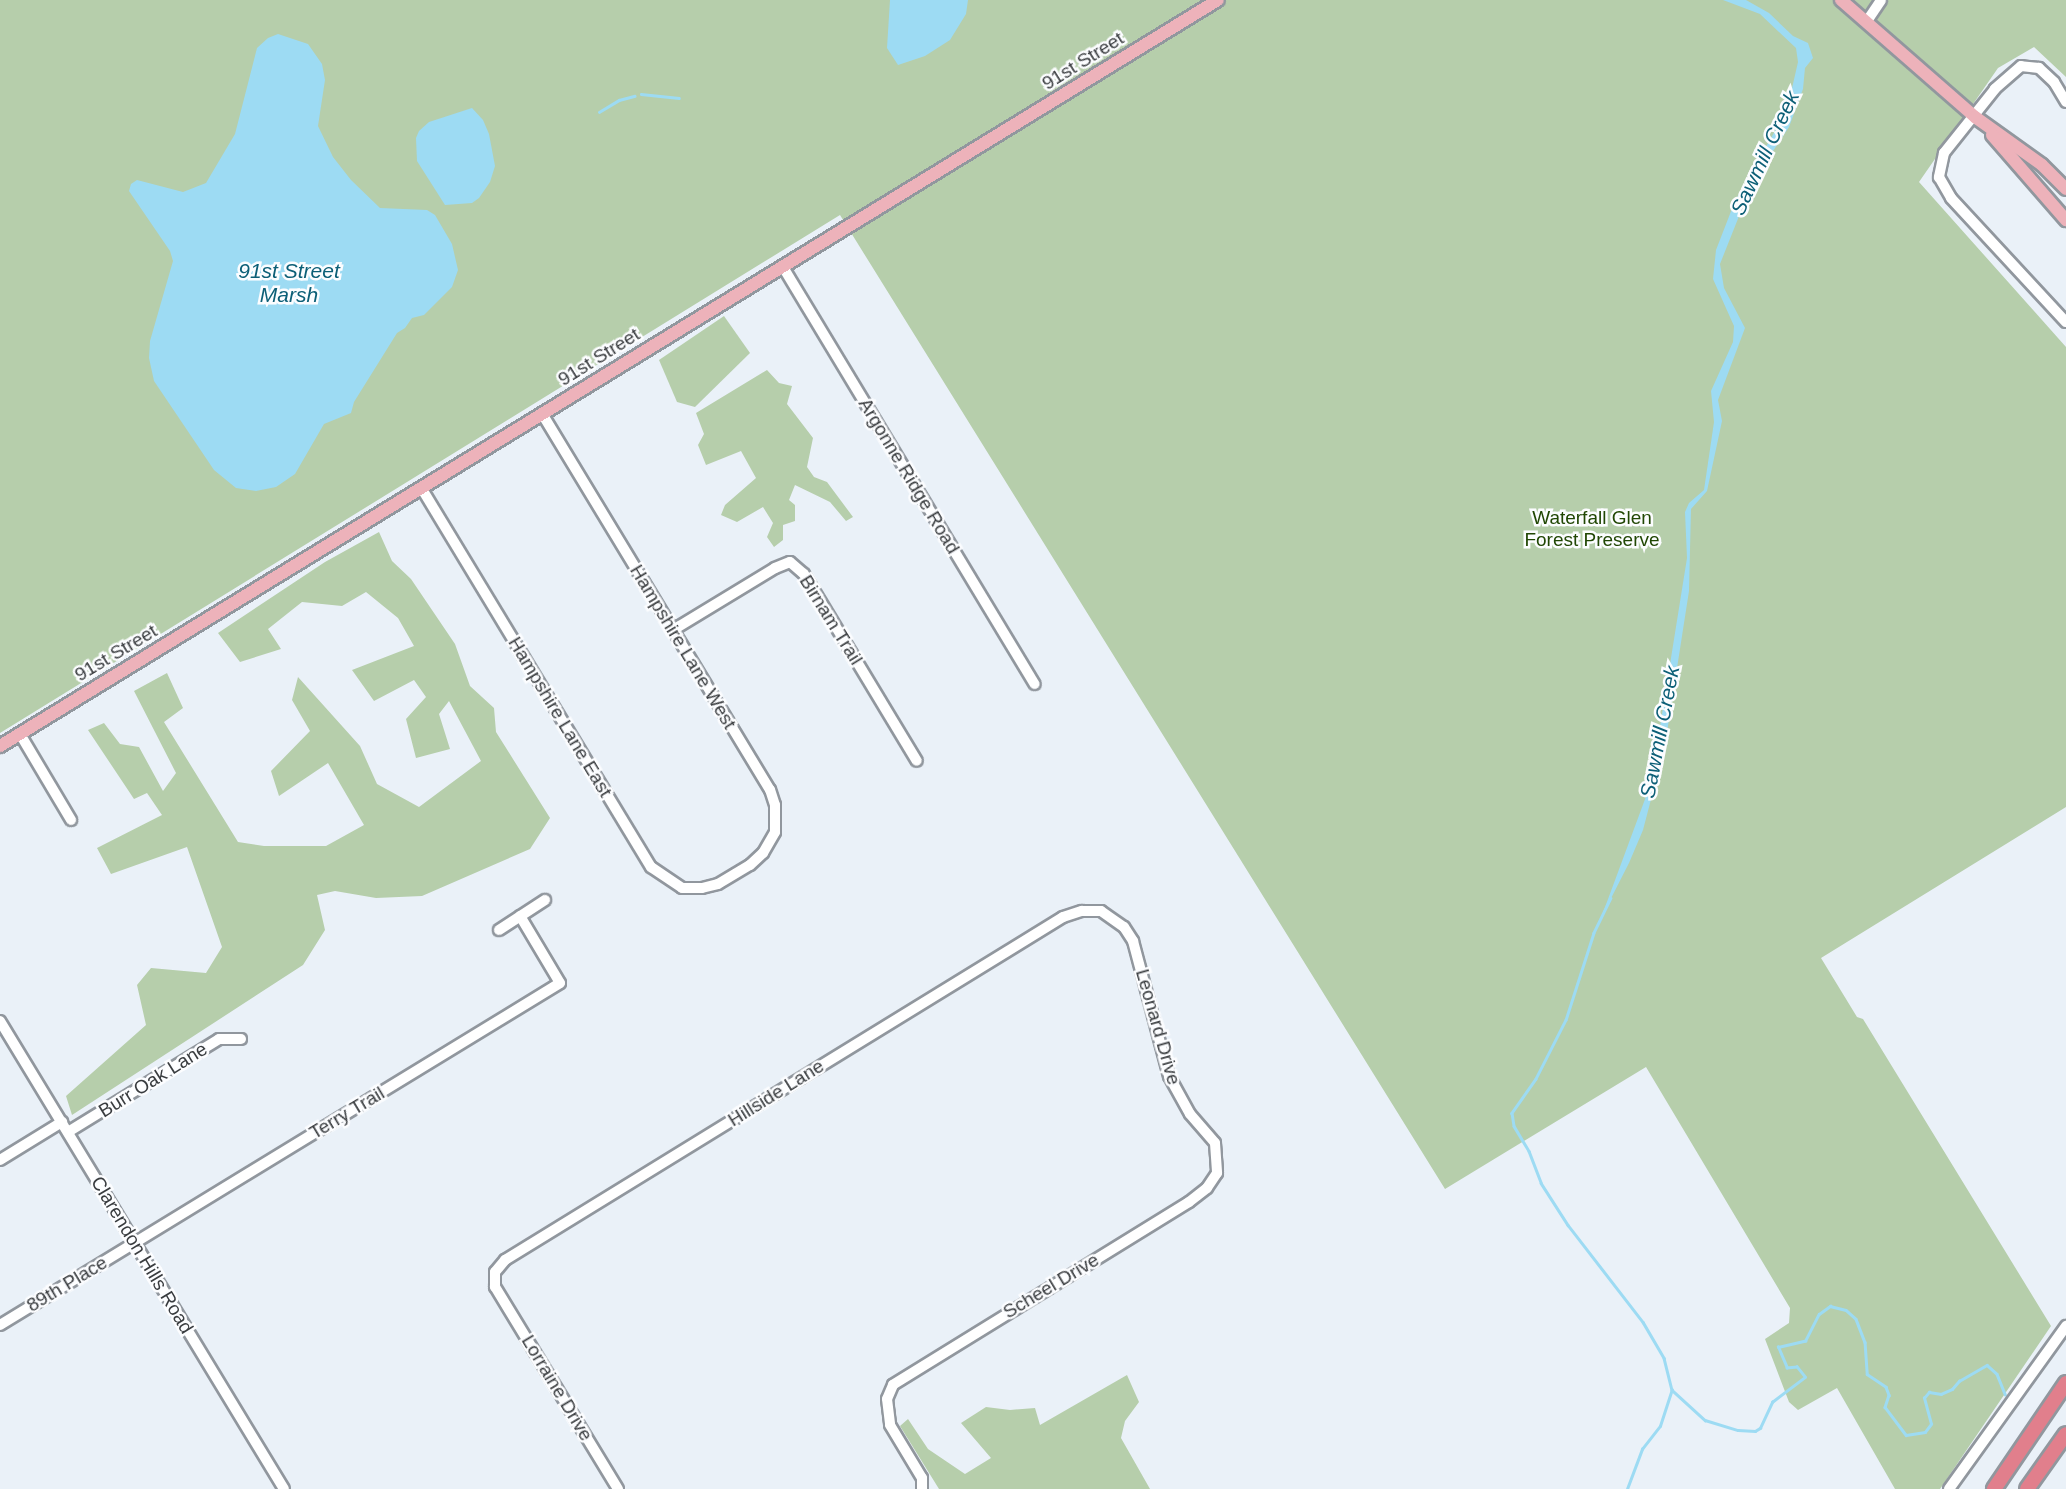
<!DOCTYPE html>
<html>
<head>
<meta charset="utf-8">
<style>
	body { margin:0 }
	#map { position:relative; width:2066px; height:1489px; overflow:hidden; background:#eaf1f8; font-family:Helvetica,sans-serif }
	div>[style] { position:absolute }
	.green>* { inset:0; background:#b6ceab }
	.water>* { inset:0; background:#9ddbf3 }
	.stream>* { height:2.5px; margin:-1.25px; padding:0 1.25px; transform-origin:1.25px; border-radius:1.25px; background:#9ddbf3 }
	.roads { filter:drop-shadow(2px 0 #91979e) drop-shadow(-2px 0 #91979e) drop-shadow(0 2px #91979e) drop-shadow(0 -2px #91979e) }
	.minor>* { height:10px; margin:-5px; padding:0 5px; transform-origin:5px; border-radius:5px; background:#fff }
	.major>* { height:12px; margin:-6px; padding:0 6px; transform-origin:6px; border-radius:6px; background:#edb2ba }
	.highway>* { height:14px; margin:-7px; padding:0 7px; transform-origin:7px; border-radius:7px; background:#e17f8c }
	span { translate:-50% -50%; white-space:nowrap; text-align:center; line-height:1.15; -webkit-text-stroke:5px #fcfdff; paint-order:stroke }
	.street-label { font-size:19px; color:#393c3f }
	.park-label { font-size:19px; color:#214704 }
	.water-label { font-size:21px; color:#0c5f77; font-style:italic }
</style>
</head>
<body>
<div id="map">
	<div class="green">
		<div style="clip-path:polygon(0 0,2066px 0,2066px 77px,2034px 47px,1998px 68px,1919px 182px,2066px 347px,2066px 807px,1821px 958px,1857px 1017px,1863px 1019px,2051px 1326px,1940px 1489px,1895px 1489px,1837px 1388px,1798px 1410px,1789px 1402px,1765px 1339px,1789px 1323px,1790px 1308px,1646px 1067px,1445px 1189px,840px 215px,0 733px)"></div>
		<div style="clip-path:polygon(724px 316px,750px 353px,695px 407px,677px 402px,659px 360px)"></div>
		<div style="clip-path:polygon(767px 370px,779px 383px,792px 386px,787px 404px,813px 438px,807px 467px,814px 477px,827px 482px,853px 517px,846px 521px,830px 502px,795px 485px,789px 500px,795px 505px,795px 521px,783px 525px,783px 540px,774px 547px,767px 537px,773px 523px,763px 507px,737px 522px,721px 515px,725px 505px,756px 478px,741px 451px,706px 465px,698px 445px,704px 434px,696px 413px)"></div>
		<div style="clip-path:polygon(379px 532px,392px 561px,411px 579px,455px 644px,470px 686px,494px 708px,496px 732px,550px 818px,530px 849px,422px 896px,376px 898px,335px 891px,317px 895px,325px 930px,303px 965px,72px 1115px,66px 1096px,146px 1025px,137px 985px,151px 968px,206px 973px,222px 947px,187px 847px,111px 874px,97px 848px,162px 815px,147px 793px,134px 799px,88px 730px,104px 723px,120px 744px,139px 747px,163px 791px,176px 773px,134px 691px,167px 673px,183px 708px,164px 722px,238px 842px,264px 846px,326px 846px,364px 825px,328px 763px,279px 796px,271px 771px,310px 731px,292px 700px,298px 677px,360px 746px,377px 784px,419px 807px,481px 761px,449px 701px,439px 714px,450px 749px,416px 758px,406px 719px,426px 697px,414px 680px,374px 701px,352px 670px,414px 646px,398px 618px,366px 592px,342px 606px,302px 602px,268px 629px,281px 649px,240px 662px,218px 633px,325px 562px)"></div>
		<div style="clip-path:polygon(1127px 1375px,1139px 1402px,1125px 1421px,1121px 1438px,1150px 1489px,939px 1489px,900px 1426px,908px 1419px,928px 1449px,965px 1474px,991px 1458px,961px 1423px,986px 1407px,1010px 1410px,1035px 1408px,1040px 1425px)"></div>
	</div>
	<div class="water">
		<div style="clip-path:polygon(890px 0,968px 0,966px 14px,950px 40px,925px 56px,898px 65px,887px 48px)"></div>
		<div style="clip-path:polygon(1723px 0,1746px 0,1769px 13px,1793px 36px,1808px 43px,1813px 58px,1805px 68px,1803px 89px,1789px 127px,1753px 181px,1720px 264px,1724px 288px,1745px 328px,1718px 400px,1722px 421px,1707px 491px,1691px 509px,1689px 591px,1659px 784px,1654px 788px,1643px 830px,1629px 863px,1601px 918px,1651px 783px,1687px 558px,1685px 512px,1689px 503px,1704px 490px,1714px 422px,1711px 391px,1733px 342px,1734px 326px,1713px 279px,1716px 250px,1735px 201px,1787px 110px,1798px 62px,1796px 48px,1760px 14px)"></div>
		<div style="clip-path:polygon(278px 34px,308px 44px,322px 64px,325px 80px,318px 126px,333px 157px,351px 180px,380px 208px,427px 210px,435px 215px,452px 244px,458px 270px,452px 287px,424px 315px,412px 318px,405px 328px,397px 333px,354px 402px,351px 413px,324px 424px,295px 474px,276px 487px,256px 491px,236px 488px,214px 470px,154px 381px,149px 358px,150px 341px,173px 261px,170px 251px,129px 191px,131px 184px,137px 180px,183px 192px,206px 183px,235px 134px,257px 48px,268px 38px)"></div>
		<div style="clip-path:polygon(472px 108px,483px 120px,489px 134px,495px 166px,490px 182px,479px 198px,472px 203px,445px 205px,417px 161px,416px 138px,419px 131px,429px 122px)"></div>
	</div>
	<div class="stream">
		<div style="left:641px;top:94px;width:38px;rotate:6deg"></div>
		<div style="left:599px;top:112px;width:23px;rotate:-31deg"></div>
		<div style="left:619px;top:100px;width:16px;rotate:-15deg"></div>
		<div style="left:1611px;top:898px;width:39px;rotate:116deg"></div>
		<div style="left:1594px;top:933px;width:91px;rotate:107.8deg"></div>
		<div style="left:1566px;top:1020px;width:66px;rotate:117deg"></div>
		<div style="left:1536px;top:1079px;width:42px;rotate:125.2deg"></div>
		<div style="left:1512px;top:1113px;width:13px;rotate:81deg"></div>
		<div style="left:1514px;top:1126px;width:29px;rotate:59deg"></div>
		<div style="left:1529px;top:1151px;width:34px;rotate:69deg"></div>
		<div style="left:1541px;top:1183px;width:50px;rotate:57.3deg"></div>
		<div style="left:1568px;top:1225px;width:123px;rotate:52.3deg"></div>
		<div style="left:1643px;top:1322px;width:42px;rotate:59.7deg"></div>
		<div style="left:1664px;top:1358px;width:33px;rotate:76deg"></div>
		<div style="left:1672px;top:1390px;width:45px;rotate:42.3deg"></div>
		<div style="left:1705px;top:1420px;width:34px;rotate:17deg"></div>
		<div style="left:1738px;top:1430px;width:17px;rotate:3deg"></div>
		<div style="left:1755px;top:1431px;width:6px;rotate:-31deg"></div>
		<div style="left:1760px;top:1428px;width:29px;rotate:-65deg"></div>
		<div style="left:1772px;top:1402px;width:41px;rotate:-37.1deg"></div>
		<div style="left:1805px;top:1377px;width:13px;rotate:-129deg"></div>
		<div style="left:1797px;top:1367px;width:10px;rotate:174deg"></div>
		<div style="left:1787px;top:1368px;width:23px;rotate:-113deg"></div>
		<div style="left:1778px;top:1347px;width:28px;rotate:-13deg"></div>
		<div style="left:1805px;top:1341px;width:30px;rotate:-63deg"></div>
		<div style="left:1819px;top:1314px;width:14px;rotate:-36deg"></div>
		<div style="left:1830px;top:1306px;width:16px;rotate:14deg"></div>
		<div style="left:1846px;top:1310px;width:13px;rotate:42deg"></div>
		<div style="left:1856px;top:1319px;width:25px;rotate:69deg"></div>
		<div style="left:1865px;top:1342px;width:32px;rotate:86deg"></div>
		<div style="left:1867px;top:1374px;width:23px;rotate:34deg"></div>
		<div style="left:1886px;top:1387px;width:9px;rotate:69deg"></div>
		<div style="left:1889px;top:1395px;width:13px;rotate:108deg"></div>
		<div style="left:1885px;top:1407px;width:35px;rotate:53deg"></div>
		<div style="left:1906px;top:1435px;width:19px;rotate:-9deg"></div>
		<div style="left:1925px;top:1432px;width:10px;rotate:-53deg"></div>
		<div style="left:1931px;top:1424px;width:27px;rotate:-105deg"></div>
		<div style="left:1924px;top:1398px;width:8px;rotate:-50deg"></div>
		<div style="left:1929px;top:1392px;width:12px;rotate:9deg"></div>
		<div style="left:1941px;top:1394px;width:12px;rotate:-24deg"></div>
		<div style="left:1952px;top:1389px;width:11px;rotate:-49deg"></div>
		<div style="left:1959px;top:1381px;width:32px;rotate:-30deg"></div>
		<div style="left:1987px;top:1365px;width:13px;rotate:42deg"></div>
		<div style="left:1997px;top:1374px;width:22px;rotate:68deg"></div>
		<div style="left:1627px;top:1489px;width:43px;rotate:-69.4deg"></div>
		<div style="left:1642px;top:1449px;width:29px;rotate:-52deg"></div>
		<div style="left:1660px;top:1426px;width:38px;rotate:-72deg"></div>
	</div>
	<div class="roads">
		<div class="minor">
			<div style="left:1867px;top:21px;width:25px;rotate:-56deg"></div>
			<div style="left:2066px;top:102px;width:23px;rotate:-121deg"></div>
			<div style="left:2054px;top:82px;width:21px;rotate:-137deg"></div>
			<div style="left:2039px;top:68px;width:18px;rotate:-174deg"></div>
			<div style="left:2021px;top:66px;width:35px;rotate:139deg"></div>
			<div style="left:1995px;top:89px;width:82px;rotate:128.6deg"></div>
			<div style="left:1944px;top:153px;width:25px;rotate:102deg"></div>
			<div style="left:1939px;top:177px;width:24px;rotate:60deg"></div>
			<div style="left:1951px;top:198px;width:169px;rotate:47.2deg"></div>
			<div style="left:783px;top:267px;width:487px;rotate:58.9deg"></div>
			<div style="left:422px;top:489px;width:442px;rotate:58.8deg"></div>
			<div style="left:651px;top:867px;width:37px;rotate:34deg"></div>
			<div style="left:682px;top:888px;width:20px"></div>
			<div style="left:702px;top:888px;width:16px;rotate:-14deg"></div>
			<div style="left:718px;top:884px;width:37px;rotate:-31deg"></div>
			<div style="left:750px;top:865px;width:18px;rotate:-43deg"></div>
			<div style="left:763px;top:853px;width:24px;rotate:-60deg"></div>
			<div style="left:775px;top:832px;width:27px;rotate:-90deg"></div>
			<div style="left:775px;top:805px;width:16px;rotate:-108deg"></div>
			<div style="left:770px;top:790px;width:438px;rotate:-121.2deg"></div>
			<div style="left:673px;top:630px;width:119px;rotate:-31.3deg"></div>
			<div style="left:775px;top:568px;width:16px;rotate:-22deg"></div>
			<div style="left:790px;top:562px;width:18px;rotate:41deg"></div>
			<div style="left:804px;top:574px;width:218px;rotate:58.9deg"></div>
			<div style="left:20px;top:734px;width:100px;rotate:59.3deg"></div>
			<div style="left:499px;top:930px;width:55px;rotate:-33.1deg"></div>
			<div style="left:0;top:1021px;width:547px;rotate:58.75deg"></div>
			<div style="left:68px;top:1132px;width:177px;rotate:-31.6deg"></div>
			<div style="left:219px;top:1039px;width:22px"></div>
			<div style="left:0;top:1160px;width:73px;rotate:-31.5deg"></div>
			<div style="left:0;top:1325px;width:656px;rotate:-31.41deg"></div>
			<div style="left:560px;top:983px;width:78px;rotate:-120.8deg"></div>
			<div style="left:618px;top:1489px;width:237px;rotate:-121.3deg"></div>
			<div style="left:495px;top:1287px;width:15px;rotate:-90deg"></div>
			<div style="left:495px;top:1272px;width:16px;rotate:-50deg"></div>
			<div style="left:505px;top:1260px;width:655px;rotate:-31.58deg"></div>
			<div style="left:1063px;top:917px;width:20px;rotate:-18deg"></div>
			<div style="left:1082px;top:911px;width:19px"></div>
			<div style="left:1101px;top:911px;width:28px;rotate:35deg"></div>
			<div style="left:1124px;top:927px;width:17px;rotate:57deg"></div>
			<div style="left:1133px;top:941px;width:140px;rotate:75.1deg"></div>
			<div style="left:1169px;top:1076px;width:43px;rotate:61.1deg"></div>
			<div style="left:1190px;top:1114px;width:38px;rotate:49deg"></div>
			<div style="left:1215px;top:1143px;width:30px;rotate:86deg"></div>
			<div style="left:1217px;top:1173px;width:18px;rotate:124deg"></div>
			<div style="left:1207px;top:1188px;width:23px;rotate:142deg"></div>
			<div style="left:1189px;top:1202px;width:348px;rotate:148.3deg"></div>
			<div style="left:893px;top:1385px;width:15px;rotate:113deg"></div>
			<div style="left:887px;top:1399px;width:26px;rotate:83deg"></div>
			<div style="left:890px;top:1425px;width:62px;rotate:58.9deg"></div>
			<div style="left:922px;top:1478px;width:11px;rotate:90deg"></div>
			<div style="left:1949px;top:1489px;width:201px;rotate:-54.3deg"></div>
		</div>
		<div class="major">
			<div style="left:1841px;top:0;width:178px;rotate:41.1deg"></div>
			<div style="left:1975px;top:117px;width:82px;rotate:35.6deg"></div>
			<div style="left:2042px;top:165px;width:34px;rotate:45deg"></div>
			<div style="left:1992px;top:135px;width:113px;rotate:49deg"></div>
			<div style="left:0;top:746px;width:1428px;rotate:-31.49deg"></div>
		</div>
		<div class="highway">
			<div style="left:1994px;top:1489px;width:128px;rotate:-55.8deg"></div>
			<div style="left:2027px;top:1489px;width:67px;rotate:-54.7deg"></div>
		</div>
	</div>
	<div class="street-label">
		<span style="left:1083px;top:61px;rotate:-32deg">91st Street</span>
		<span style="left:599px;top:357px;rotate:-32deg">91st Street</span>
		<span style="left:909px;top:476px;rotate:59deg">Argonne Ridge Road</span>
		<span style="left:831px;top:620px;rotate:58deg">Birnam Trail</span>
		<span style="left:683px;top:647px;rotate:59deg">Hampshire Lane West</span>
		<span style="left:116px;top:653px;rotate:-31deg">91st Street</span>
		<span style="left:560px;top:717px;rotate:59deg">Hampshire Lane East</span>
		<span style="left:1158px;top:1027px;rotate:74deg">Leonard Drive</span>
		<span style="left:153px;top:1080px;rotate:-32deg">Burr Oak Lane</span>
		<span style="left:776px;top:1093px;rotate:-32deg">Hillside Lane</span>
		<span style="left:347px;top:1113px;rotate:-31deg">Terry Trail</span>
		<span style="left:142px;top:1255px;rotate:59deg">Clarendon Hills Road</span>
		<span style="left:67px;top:1284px;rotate:-31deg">89th Place</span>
		<span style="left:1051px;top:1286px;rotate:-31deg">Scheel Drive</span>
		<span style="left:557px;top:1388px;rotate:59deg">Lorraine Drive</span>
	</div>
	<div class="park-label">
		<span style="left:1592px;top:529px">Waterfall Glen<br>Forest Preserve</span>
	</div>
	<div class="water-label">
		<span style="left:1765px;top:153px;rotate:-65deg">Sawmill Creek</span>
		<span style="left:289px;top:283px">91st Street<br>Marsh</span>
		<span style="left:1660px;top:732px;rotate:-79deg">Sawmill Creek</span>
	</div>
</div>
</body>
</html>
